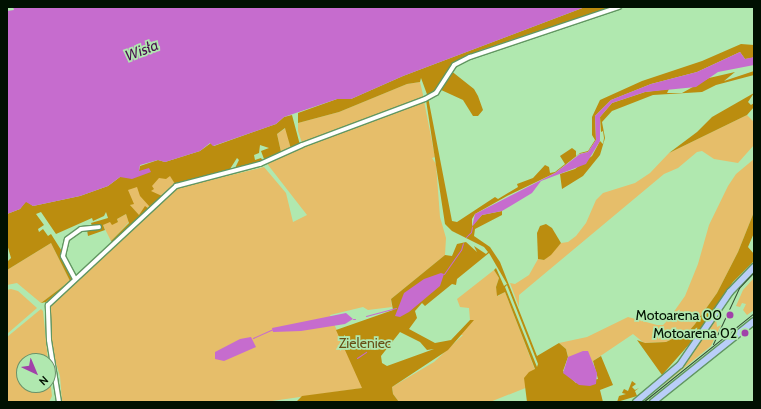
<!DOCTYPE html>
<html>
<head>
<meta charset="utf-8">
<style>
	body { margin:0 }
	#map { position:relative; width:761px; height:409px; overflow:hidden; background:#b0e8af; font-family:Cabin,sans-serif }
	div>[style] { position:absolute }
	.green>* { inset:0; background:#e6be6a }
	.forest>* { inset:0; background:#bb8d0f }
	.water>* { inset:0; background:#c66cce }
	.stream>* { height:1px; margin:-0.5px; padding:0 0.5px; transform-origin:0.5px; border-radius:0.5px; background:#c66cce }
	.roads { filter:drop-shadow(1px 0 #629762) drop-shadow(-1px 0 #629762) drop-shadow(0 1px #629762) drop-shadow(0 -1px #629762) }
	.street>* { height:4px; margin:-2px; padding:0 2px; transform-origin:2px; border-radius:2px; background:#fff }
	.primary>* { height:6px; margin:-3px; padding:0 3px; transform-origin:3px; border-radius:3px; background:#b9cef8 }
	.tram>* { height:1px; margin:-0.5px; padding:0 0.5px; transform-origin:0.5px; border-radius:0.5px; background:#334f34 }
	.dots>* { width:11px; height:11px; translate:-50% -50%; box-sizing:border-box; border:2px solid #b0e8af; border-radius:50% }
	span { translate:-50% -50%; white-space:nowrap; text-align:center; line-height:1.15; -webkit-text-stroke:3.5px #b0e8af; paint-order:stroke }
	.poi-label { font-size:14px; color:#001001 }
	.right { translate:-100% -50%; text-align:right }
	.park-label { font-size:14px; color:#674f16 }
	.water-label { font-size:15px; color:#490f4e; font-style:italic }
	.frame { position:absolute; inset:0; border:8px solid #001001; pointer-events:none }
	.north { position:absolute; left:16px; top:353px; width:40px; height:40px; box-sizing:border-box; background:#b0e8af; border:1px solid #6a9269; border-radius:50%; rotate:136deg; font-size:11px; font-weight:700; line-height:16px; text-align:center; color:#001001 }
	.north::after { content:''; display:block; margin:auto; width:14px; height:18px; background:#a141a9; clip-path:polygon(50% 0,100% 100%,50% 72%,0 100%) }
</style>
</head>
<body>
<div id="map">
	<div class="green">
		<div style="clip-path:polygon(420px 82px,424px 99px,302px 143px,298px 131px,298px 123px,339px 112px,407px 84px)"></div>
		<div style="clip-path:polygon(424px 101px,435px 157px,432px 158px,436px 164px,440px 217px,446px 238px,445px 255px,391px 299px,392px 307px,368px 310px,363px 307px,330px 315px,363px 388px,265px 402px,62px 402px,60px 376px,52px 351px,49px 310px,53px 302px,177px 188px,264px 167px,286px 193px,293px 222px,307px 215px,265px 161px)"></div>
		<div style="clip-path:polygon(747px 115px,754px 122px,754px 145px,738px 163px,714px 159px,702px 151px,697px 152px,678px 168px,664px 174px,525px 290px,519px 295px,519px 307px,510px 283px,515px 284px,529px 275px,538px 259px,544px 260px,561px 243px,568px 242px,576px 236px,586px 223px,596px 200px,603px 193px,635px 183px,650px 173px,669px 153px)"></div>
		<div style="clip-path:polygon(286px 128px,291px 149px,281px 152px,277px 134px)"></div>
		<div style="clip-path:polygon(754px 159px,754px 212px,738px 252px,717px 293px,695px 324px,689px 331px,666px 342px,644px 343px,633px 334px,593px 361px,576px 383px,566px 349px,559px 343px,587px 337px,628px 317px,657px 325px,663px 325px,668px 320px,685px 296px,698px 264px,709px 225px,728px 186px,736px 174px)"></div>
		<div style="clip-path:polygon(167px 169px,175px 184px,140px 217px,130px 205px,133px 203px,127px 190px)"></div>
		<div style="clip-path:polygon(126px 214px,129px 222px,111px 241px,103px 225px,110px 221px,118px 222px,117px 219px)"></div>
		<div style="clip-path:polygon(51px 243px,70px 281px,41px 303px,17px 283px,7px 285px,7px 270px)"></div>
		<div style="clip-path:polygon(494px 270px,499px 278px,496px 287px,498px 296px,505px 292px,535px 370px,528px 387px,490px 402px,399px 402px,393px 394px,392px 387px,434px 362px,463px 335px,459px 335px,473px 320px,470px 320px,469px 308px,460px 307px,457px 299px)"></div>
		<div style="clip-path:polygon(754px 278px,754px 310px,747px 315px,743px 310px,746px 304px,742px 303px,740px 307px,736px 306px,743px 290px)"></div>
		<div style="clip-path:polygon(11px 289px,18px 291px,37px 308px,7px 334px,7px 290px)"></div>
		<div style="clip-path:polygon(41px 309px,43px 311px,48px 361px,24px 361px,24px 385px,48px 385px,48px 363px,52px 396px,49px 402px,7px 402px,7px 337px)"></div>
		<div style="clip-path:polygon(716px 318px,717px 327px,721px 325px,711px 346px,662px 386px,681px 367px,706px 332px,714px 334px,709px 327px)"></div>
	</div>
	<div class="forest">
		<div style="clip-path:polygon(evenodd,585px 7px,611px 7px,481px 50px,466px 57px,450px 70px,474px 89px,478px 96px,483px 110px,478px 116px,473px 116px,463px 100px,439px 89px,428px 97px,452px 221px,457px 222px,495px 197px,498px 199px,518px 187px,517px 184px,533px 178px,545px 165px,549px 167px,550px 173px,555px 172px,565px 164px,560px 156px,572px 148px,576px 151px,576px 156px,580px 153px,588px 151px,595px 140px,592px 135px,592px 117px,600px 100px,642px 81px,702px 61px,741px 44px,754px 45px,754px 57px,752px 58px,745px 59px,740px 52px,697px 72px,651px 84px,611px 100px,595px 116px,596px 140px,588px 152px,579px 154px,555px 173px,507px 196px,475px 214px,472px 219px,472px 226px,482px 215px,502px 211px,502px 215px,475px 229px,474px 236px,490px 247px,500px 262px,537px 356px,559px 343px,566px 349px,568px 357px,563px 371px,576px 383px,598px 379px,593px 361px,601px 356px,613px 385px,600px 390px,603px 402px,527px 402px,524px 378px,529px 372px,535px 369px,505px 292px,497px 296px,496px 287px,499px 278px,494px 270px,496px 268px,504px 286px,507px 284px,489px 253px,457px 279px,456px 285px,452px 284px,425px 306px,422px 303px,415px 311px,417px 318px,409px 329px,435px 343px,451px 340px,470px 320px,474px 320px,448px 350px,392px 387px,393px 394px,399px 402px,296px 402px,302px 396px,362px 388px,336px 330px,393px 310px,391px 299px,445px 255px,452px 256px,457px 244px,466px 242px,477px 252px,474px 246px,486px 254px,488px 252px,484px 247px,452px 231px,445px 224px,426px 100px,428px 97px,421px 78px,420px 82px,407px 84px,339px 112px,298px 123px,298px 131px,298px 113px,337px 99px,351px 99px,403px 76px,585px 7px,507px 285px,538px 364px,537px 367px,505px 287px,507px 285px,585px 7px,400px 332px,420px 342px,427px 350px,434px 349px,387px 366px,382px 363px,381px 356px,400px 332px)"></div>
		<div style="clip-path:polygon(754px 71px,754px 75px,716px 85px,702px 92px,653px 95px,612px 111px,602px 122px,605px 138px,600px 155px,583px 176px,562px 189px,560px 174px,575px 169px,592px 156px,600px 141px,603px 144px,604px 138px,603px 131px,601px 132px,600px 117px,612px 103px,645px 92px,669px 89px,667px 93px,682px 93px,709px 78px,735px 72px,724px 81px)"></div>
		<div style="clip-path:polygon(754px 93px,748px 102px,751px 105px,754px 103px,754px 107px,747px 115px,669px 153px,697px 132px,712px 117px)"></div>
		<div style="clip-path:polygon(292px 115px,300px 145px,291px 149px,285px 128px,277px 134px,281px 152px,264px 159px,261px 151px,269px 148px,260px 145px,259px 153px,254px 155px,255px 160px,261px 158px,263px 161px,235px 168px,239px 160px,237px 158px,230px 169px,175px 184px,170px 176px,166px 179px,159px 178px,152px 186px,154px 189px,151px 191px,162px 196px,150px 207px,140px 196px,137px 187px,128px 190px,134px 204px,130px 205px,139px 215px,145px 206px,149px 209px,113px 243px,111px 241px,129px 223px,126px 214px,117px 219px,118px 222px,112px 225px,110px 222px,103px 225px,105px 230px,88px 236px,87px 230px,93px 229px,91px 223px,108px 218px,106px 212px,104px 216px,93px 221px,92px 218px,56px 234px,41px 212px,36px 214px,44px 225px,38px 229px,39px 232px,43px 229px,48px 236px,51px 234px,63px 253px,62px 260px,72px 280px,46px 302px,41px 303px,70px 281px,51px 243px,7px 270px,7px 262px,11px 258px,7px 244px,7px 214px,20px 209px,26px 201px,33px 206px,80px 196px,108px 186px,120px 177px,128px 177px,139px 171px,140px 166px,158px 160px,165px 162px,200px 151px,211px 143px,214px 146px,276px 124px,284px 117px)"></div>
		<div style="clip-path:polygon(754px 212px,754px 233px,748px 247px,754px 254px,754px 261px,733px 282px,693px 340px,662px 375px,637px 340px,645px 343px,666px 342px,689px 331px,695px 324px,717px 293px,738px 252px)"></div>
		<div style="clip-path:polygon(546px 224px,552px 228px,561px 243px,551px 255px,544px 260px,538px 259px,537px 233px,540px 226px)"></div>
		<div style="clip-path:polygon(632px 381px,636px 384px,632px 387px,635px 390px,639px 388px,635px 391px,637px 396px,617px 402px,619px 396px,626px 394px,622px 393px,624px 389px,628px 391px)"></div>
	</div>
	<div class="water">
		<div style="clip-path:polygon(13px 7px,585px 7px,403px 76px,351px 99px,337px 99px,284px 117px,276px 124px,213px 146px,210px 143px,200px 151px,165px 162px,158px 160px,140px 165px,139px 171px,149px 168px,151px 172px,132px 179px,120px 177px,108px 186px,80px 196px,33px 206px,26px 202px,20px 209px,7px 214px,7px 11px,14px 10px)"></div>
		<div style="clip-path:polygon(740px 52px,745px 59px,754px 57px,754px 65px,718px 72px,696px 87px,645px 92px,612px 103px,600px 117px,600px 141px,586px 164px,541px 181px,532px 193px,502px 211px,482px 215px,472px 227px,475px 214px,555px 173px,580px 154px,588px 152px,596px 140px,595px 116px,611px 100px,651px 84px,697px 72px)"></div>
		<div style="clip-path:polygon(441px 273px,444px 274px,440px 286px,409px 312px,400px 317px,395px 316px,404px 293px,424px 279px)"></div>
		<div style="clip-path:polygon(346px 313px,353px 319px,345px 324px,301px 331px,273px 332px,272px 328px)"></div>
		<div style="clip-path:polygon(251px 337px,256px 347px,224px 361px,215px 359px,215px 352px,240px 339px)"></div>
		<div style="clip-path:polygon(583px 351px,588px 351px,597px 373px,596px 384px,590px 386px,579px 385px,563px 373px,568px 357px)"></div>
	</div>
	<div class="stream">
		<div style="left:466px;top:237px;width:7px;rotate:-45deg"></div>
		<div style="left:471px;top:232px;width:5px;rotate:-79deg"></div>
		<div style="left:444px;top:274px;width:29px;rotate:-55deg"></div>
		<div style="left:461px;top:250px;width:7px;rotate:-74deg"></div>
		<div style="left:366px;top:316px;width:31px;rotate:-15deg"></div>
		<div style="left:353px;top:319px;width:2px"></div>
		<div style="left:253px;top:338px;width:22px;rotate:-24deg"></div>
		<div style="left:377px;top:347px;width:4px;rotate:-34deg"></div>
		<div style="left:357px;top:358px;width:11px;rotate:-34deg"></div>
	</div>
	<div class="roads">
		<div class="street">
			<div style="left:75px;top:279px;width:26px;rotate:-118deg"></div>
			<div style="left:63px;top:256px;width:17px;rotate:-77deg"></div>
			<div style="left:67px;top:239px;width:17px;rotate:-36deg"></div>
			<div style="left:81px;top:229px;width:18px;rotate:-6deg"></div>
			<div style="left:59px;top:402px;width:63px;rotate:-99.2deg"></div>
			<div style="left:49px;top:340px;width:35px;rotate:-92deg"></div>
			<div style="left:48px;top:305px;width:175px;rotate:-42.9deg"></div>
			<div style="left:176px;top:186px;width:87px;rotate:-14.7deg"></div>
			<div style="left:260px;top:164px;width:46px;rotate:-24.3deg"></div>
			<div style="left:302px;top:145px;width:131px;rotate:-20.5deg"></div>
			<div style="left:425px;top:99px;width:13px;rotate:-29deg"></div>
			<div style="left:436px;top:93px;width:33px;rotate:-57deg"></div>
			<div style="left:454px;top:65px;width:18px;rotate:-27deg"></div>
			<div style="left:470px;top:57px;width:157px;rotate:-18.6deg"></div>
		</div>
		<div class="primary">
			<div style="left:636px;top:402px;width:57px;rotate:-40.1deg"></div>
			<div style="left:680px;top:365px;width:88px;rotate:-55.6deg"></div>
			<div style="left:730px;top:292px;width:35px;rotate:-46deg"></div>
			<div style="left:653px;top:402px;width:129px;rotate:-38.7deg"></div>
		</div>
	</div>
	<div class="tram">
		<div style="left:713px;top:344px;width:62px;rotate:-65.1deg"></div>
		<div style="left:739px;top:288px;width:22px;rotate:-47deg"></div>
		<div style="left:643px;top:402px;width:142px;rotate:-38.7deg"></div>
	</div>
	<div class="dots">
		<div style="left:730px;top:315px;background:#a141a9"></div>
		<div style="left:745px;top:333px;background:#a141a9"></div>
	</div>
	<div class="poi-label">
		<span class="right" style="left:722px;top:315px">Motoarena 00</span>
		<span class="right" style="left:737px;top:333px">Motoarena 02</span>
	</div>
	<div class="park-label">
		<span style="left:365px;top:343px">Zieleniec</span>
	</div>
	<div class="water-label">
		<span style="left:142px;top:51px;rotate:-21deg">Wisła</span>
	</div>
	<div class="frame"></div>
	<div class="north">N</div>
</div>
</body>
</html>
